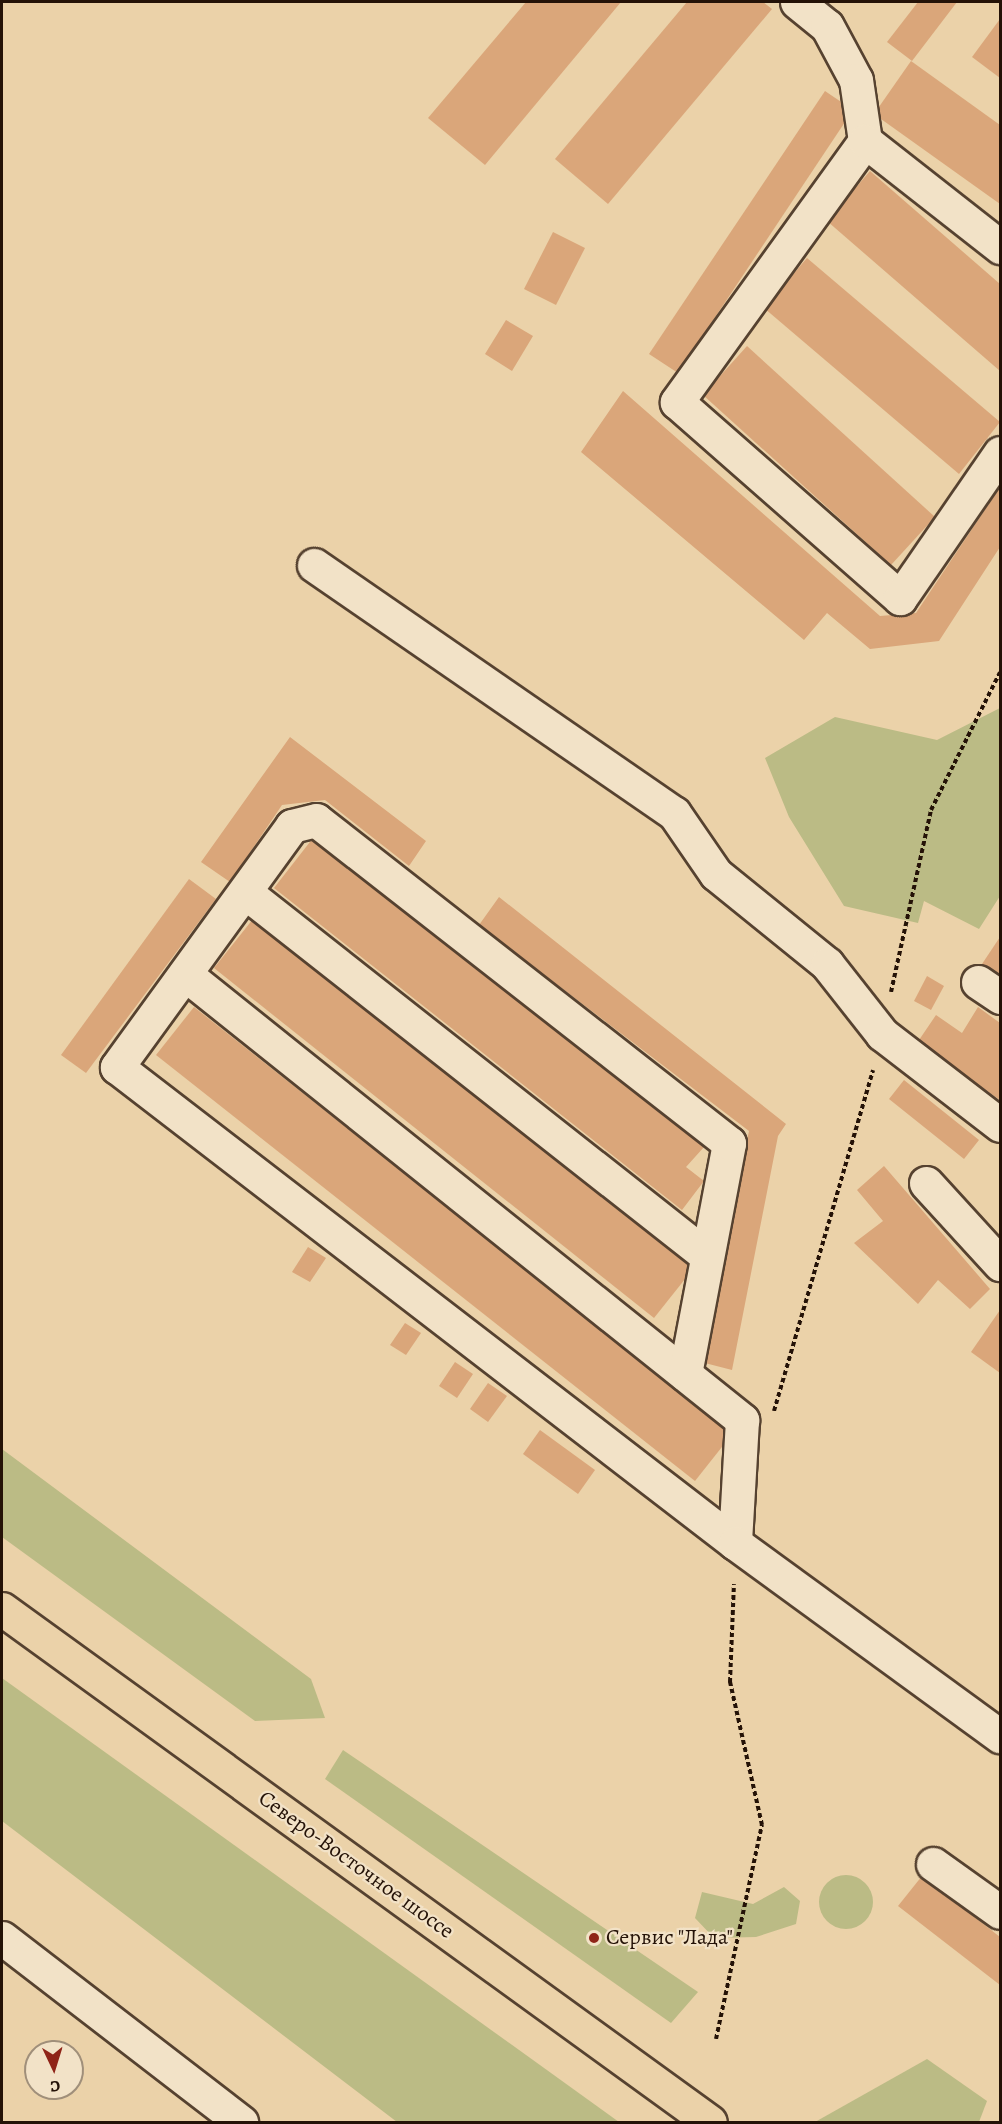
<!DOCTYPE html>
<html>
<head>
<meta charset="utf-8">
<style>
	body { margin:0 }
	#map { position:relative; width:1002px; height:2124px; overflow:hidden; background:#ebd2a9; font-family:Alegreya,serif }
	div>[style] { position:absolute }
	.green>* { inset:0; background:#bbbb85 }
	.round { border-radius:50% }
	.building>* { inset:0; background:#daa67a }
	.path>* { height:4px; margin-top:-2px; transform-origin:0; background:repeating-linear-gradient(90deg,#241207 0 4.5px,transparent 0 7.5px) }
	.roads { filter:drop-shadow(2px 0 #564230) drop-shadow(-2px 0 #564230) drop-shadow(0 2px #564230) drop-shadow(0 -2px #564230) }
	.minor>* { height:33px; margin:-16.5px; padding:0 16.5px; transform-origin:16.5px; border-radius:16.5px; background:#f2e2c7 }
	.major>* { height:33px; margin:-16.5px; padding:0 16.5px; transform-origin:16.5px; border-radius:16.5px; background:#ebd2a9 }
	.dots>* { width:16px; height:16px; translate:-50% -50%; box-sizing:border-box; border:3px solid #f2e2c7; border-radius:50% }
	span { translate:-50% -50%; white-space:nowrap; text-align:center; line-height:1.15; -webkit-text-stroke:4.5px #f2e2c7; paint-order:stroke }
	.street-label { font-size:22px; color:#241207 }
	.poi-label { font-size:22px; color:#241207 }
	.left { translate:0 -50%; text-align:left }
	.frame { position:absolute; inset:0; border:3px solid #241207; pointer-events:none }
	.north { position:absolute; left:24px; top:2040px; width:60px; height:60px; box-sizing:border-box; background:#f2e2c7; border:2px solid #a08f7a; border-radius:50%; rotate:176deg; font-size:16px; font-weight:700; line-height:24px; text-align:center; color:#241207 }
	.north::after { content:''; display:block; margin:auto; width:21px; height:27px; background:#8f2418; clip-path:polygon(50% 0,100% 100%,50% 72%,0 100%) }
</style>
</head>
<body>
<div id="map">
	<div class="green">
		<div style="clip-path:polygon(1000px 708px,1000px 896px,979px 929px,924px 901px,918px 923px,844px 906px,789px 817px,765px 758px,835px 717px,937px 740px)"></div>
		<div style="clip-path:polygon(2px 1449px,311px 1679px,325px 1718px,255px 1721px,2px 1537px)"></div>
		<div style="clip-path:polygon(2px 1678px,619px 2122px,397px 2122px,2px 1821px)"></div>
		<div style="clip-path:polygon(343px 1750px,698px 1992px,671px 2023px,325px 1779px)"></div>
		<div class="round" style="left:819px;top:1875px;width:54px;height:54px"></div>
		<div style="clip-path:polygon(784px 1887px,800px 1901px,796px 1924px,756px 1937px,714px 1938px,695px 1918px,702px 1892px,753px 1904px)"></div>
		<div style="clip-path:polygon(927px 2059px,987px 2101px,979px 2122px,815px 2122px)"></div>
	</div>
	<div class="building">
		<div style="clip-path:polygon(526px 2px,621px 2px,485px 165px,428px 118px)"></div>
		<div style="clip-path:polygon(687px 2px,763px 2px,772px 9px,608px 204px,555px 159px)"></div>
		<div style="clip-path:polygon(918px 2px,957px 2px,912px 61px,887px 42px)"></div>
		<div style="clip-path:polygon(1000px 19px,1000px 78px,972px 57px)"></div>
		<div style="clip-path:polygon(911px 61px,1000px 125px,1000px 204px,874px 114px)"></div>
		<div style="clip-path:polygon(825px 91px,853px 110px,678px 373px,649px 354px)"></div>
		<div style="clip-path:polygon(870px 171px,1000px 284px,1000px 371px,827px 221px)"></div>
		<div style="clip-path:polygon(553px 232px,585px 248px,556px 305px,524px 289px)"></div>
		<div style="clip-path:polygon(807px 258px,1000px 422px,959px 474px,764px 308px)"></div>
		<div style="clip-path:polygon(506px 320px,533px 336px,512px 371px,485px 354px)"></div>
		<div style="clip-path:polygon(747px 346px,935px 517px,891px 565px,703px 395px)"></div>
		<div style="clip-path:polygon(623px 391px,880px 616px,916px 613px,1000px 487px,1000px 547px,939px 641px,870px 649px,827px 613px,804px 640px,581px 452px)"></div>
		<div style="clip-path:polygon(290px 737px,426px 841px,409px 866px,325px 800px,282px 805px,230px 882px,201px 862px)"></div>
		<div style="clip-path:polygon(313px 838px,704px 1147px,686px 1167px,704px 1181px,682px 1210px,274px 888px)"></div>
		<div style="clip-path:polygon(189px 879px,216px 899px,86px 1073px,61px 1055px)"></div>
		<div style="clip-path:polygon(499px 897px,786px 1124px,778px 1136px,732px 1370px,701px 1362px,749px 1131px,479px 925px)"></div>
		<div style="clip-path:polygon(253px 919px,693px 1269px,654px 1318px,214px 968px)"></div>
		<div style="clip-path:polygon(1000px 937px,1000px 977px,982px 964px)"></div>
		<div style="clip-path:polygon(927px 976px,944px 986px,931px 1010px,914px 1001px)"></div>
		<div style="clip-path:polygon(194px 1007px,733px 1433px,695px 1481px,156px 1055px)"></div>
		<div style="clip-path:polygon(978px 1007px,1000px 1023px,1000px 1100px,917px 1043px,936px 1015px,962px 1033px)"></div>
		<div style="clip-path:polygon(904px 1080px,979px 1140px,964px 1159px,889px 1099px)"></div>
		<div style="clip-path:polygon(884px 1166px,990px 1289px,970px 1309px,938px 1280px,918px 1304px,854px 1243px,883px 1221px,857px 1190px)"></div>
		<div style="clip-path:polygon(308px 1247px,326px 1258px,310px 1282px,292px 1272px)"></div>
		<div style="clip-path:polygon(1000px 1310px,1000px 1373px,971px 1352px)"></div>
		<div style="clip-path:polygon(405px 1323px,421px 1333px,406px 1355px,390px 1345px)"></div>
		<div style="clip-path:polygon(455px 1362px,473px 1374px,457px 1398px,439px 1386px)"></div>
		<div style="clip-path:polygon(488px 1383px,507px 1396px,488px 1422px,470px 1409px)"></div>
		<div style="clip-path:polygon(540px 1430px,595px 1470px,578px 1494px,523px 1454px)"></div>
		<div style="clip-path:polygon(922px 1876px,1000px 1937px,1000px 1985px,898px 1906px)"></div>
	</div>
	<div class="path">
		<div style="left:891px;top:992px;width:186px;rotate:-77.6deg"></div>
		<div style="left:931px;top:810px;width:154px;rotate:-63.4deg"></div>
		<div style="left:774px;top:1411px;width:355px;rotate:-73.8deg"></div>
		<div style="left:716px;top:2039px;width:219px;rotate:-77.9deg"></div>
		<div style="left:762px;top:1825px;width:147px;rotate:-102.6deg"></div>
		<div style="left:730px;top:1682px;width:98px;rotate:-87.7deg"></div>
	</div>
	<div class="roads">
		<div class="minor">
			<div style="left:797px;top:2px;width:38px;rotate:39deg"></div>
			<div style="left:827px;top:26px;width:61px;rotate:61.8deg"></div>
			<div style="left:856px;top:80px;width:62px;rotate:81.6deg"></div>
			<div style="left:865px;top:141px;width:322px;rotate:125.8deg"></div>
			<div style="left:677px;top:402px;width:297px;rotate:41.3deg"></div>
			<div style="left:900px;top:598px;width:176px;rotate:-55.4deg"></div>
			<div style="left:865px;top:141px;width:172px;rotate:38.1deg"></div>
			<div style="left:314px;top:565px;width:437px;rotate:34.6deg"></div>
			<div style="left:674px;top:813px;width:74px;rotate:55.5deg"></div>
			<div style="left:716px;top:874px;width:143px;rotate:39deg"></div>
			<div style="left:827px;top:964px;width:89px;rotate:51.8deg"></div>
			<div style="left:882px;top:1034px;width:149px;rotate:37.6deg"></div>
			<div style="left:245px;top:892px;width:588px;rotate:38.23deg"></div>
			<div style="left:185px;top:974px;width:714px;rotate:38.68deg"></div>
			<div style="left:742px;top:1420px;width:123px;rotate:93.3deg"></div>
			<div style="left:978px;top:982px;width:27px;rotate:34deg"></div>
			<div style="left:926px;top:1183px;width:110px;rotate:47.6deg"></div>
			<div style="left:685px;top:1374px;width:235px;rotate:-79.2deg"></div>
			<div style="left:729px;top:1143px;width:524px;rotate:-141.97deg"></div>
			<div style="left:316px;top:820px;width:25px;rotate:166deg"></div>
			<div style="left:292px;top:826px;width:298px;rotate:126deg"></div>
			<div style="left:117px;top:1067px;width:780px;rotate:37.6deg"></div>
			<div style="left:735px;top:1543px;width:328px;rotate:36.1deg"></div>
			<div style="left:933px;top:1864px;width:82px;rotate:35.6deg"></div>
			<div style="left:2px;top:1938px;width:302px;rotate:37.6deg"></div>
		</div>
		<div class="major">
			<div style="left:2px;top:1609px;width:874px;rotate:35.93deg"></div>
		</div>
	</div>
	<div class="dots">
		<div style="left:594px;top:1938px;background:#8f2418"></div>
	</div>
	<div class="street-label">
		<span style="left:356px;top:1865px;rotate:36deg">Северо-Восточное шоссе</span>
	</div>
	<div class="poi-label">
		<span class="left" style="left:606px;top:1938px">Сервис "Лада"</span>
	</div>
	<div class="frame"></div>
	<div class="north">С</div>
</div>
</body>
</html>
